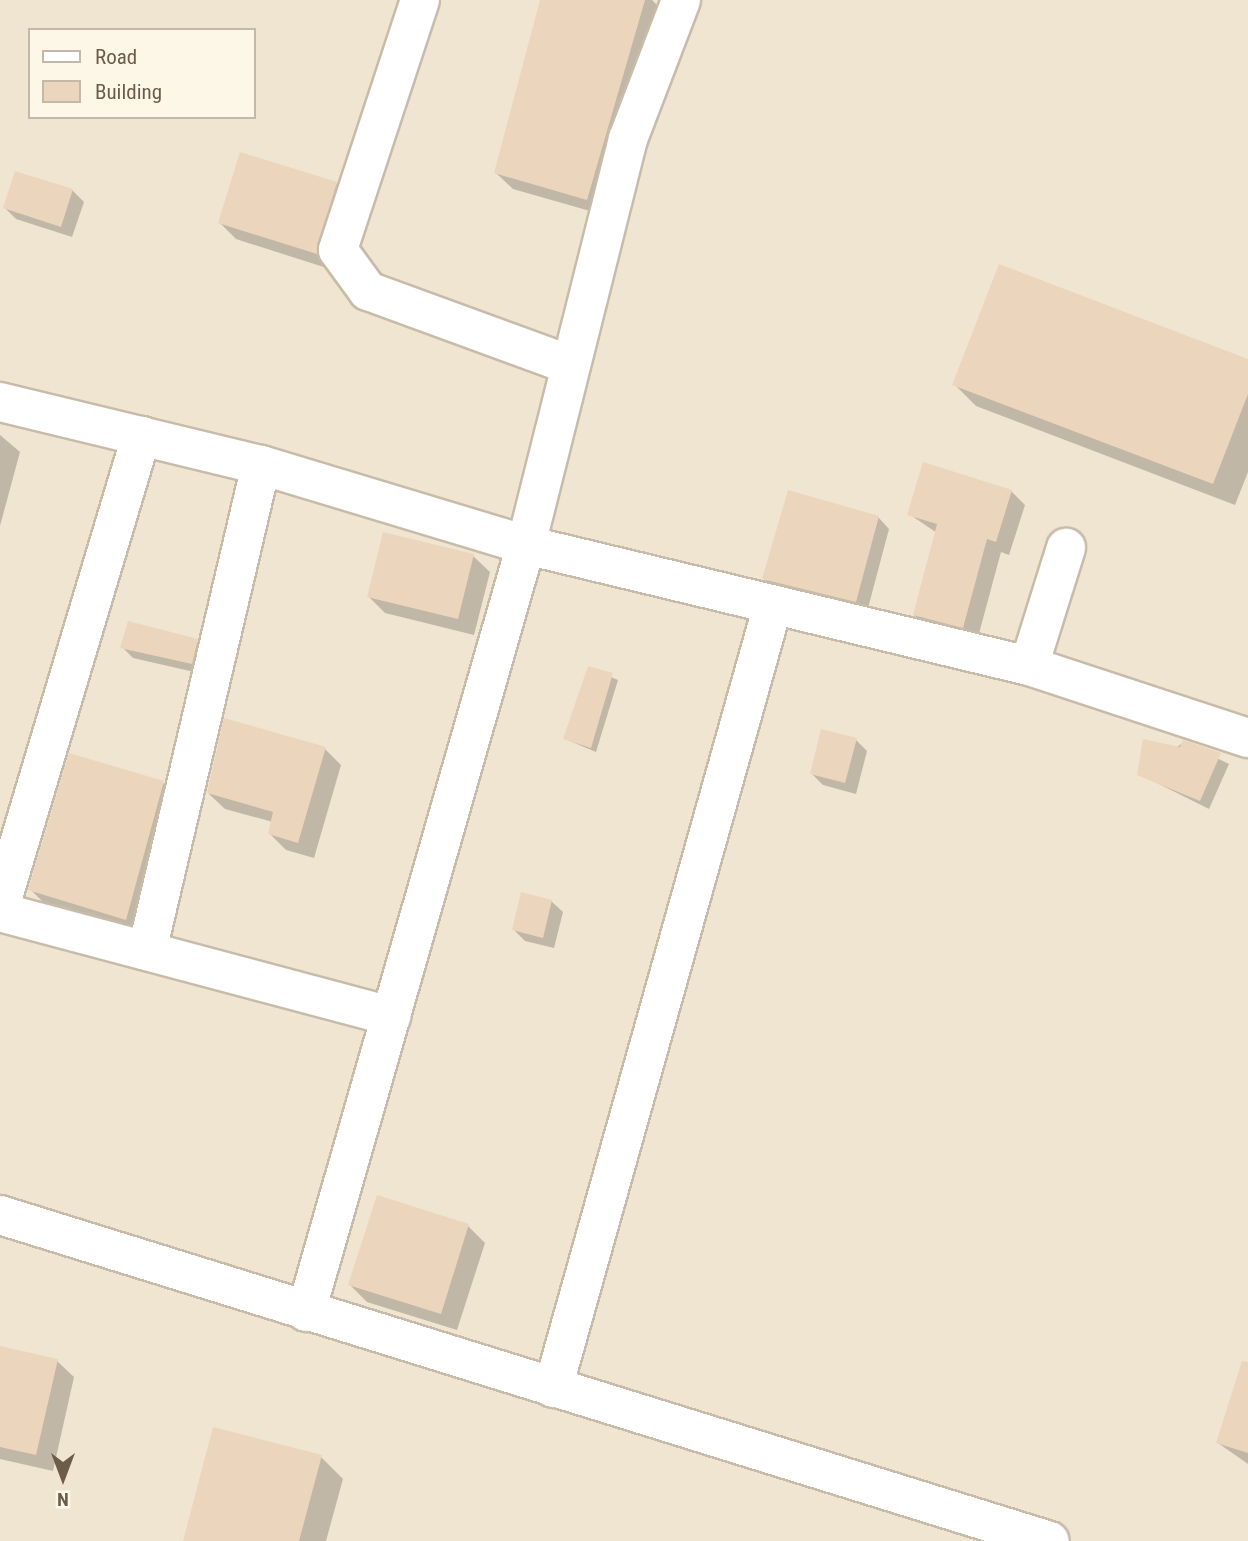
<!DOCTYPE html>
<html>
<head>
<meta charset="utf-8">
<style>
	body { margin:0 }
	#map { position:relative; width:1248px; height:1541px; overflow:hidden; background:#f9f3e2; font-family:"Roboto Condensed",sans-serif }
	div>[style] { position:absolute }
	.residential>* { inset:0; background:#f0e5d1 }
	.shadow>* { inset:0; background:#0003 }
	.building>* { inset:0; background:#ecd5bd }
	.roads { filter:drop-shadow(2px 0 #c8bbaa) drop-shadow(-2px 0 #c8bbaa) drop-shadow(0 2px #c8bbaa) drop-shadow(0 -2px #c8bbaa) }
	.minor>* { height:38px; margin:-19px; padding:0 19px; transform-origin:19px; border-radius:19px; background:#fff }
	span { translate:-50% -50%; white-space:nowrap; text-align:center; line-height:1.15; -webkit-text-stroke:7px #fdf7e8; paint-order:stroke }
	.legend { position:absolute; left:28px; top:28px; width:228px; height:91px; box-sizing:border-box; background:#fdf7e8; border:2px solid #c4b9a9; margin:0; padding:9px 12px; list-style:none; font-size:21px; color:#6e5c4b }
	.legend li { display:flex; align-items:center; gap:14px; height:35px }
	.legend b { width:35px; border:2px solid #c4b9a9 }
	.north { position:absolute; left:28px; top:1443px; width:70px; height:70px; -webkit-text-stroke:5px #fdf7e8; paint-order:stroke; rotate:180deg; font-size:19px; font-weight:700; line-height:28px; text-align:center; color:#6e5c4b }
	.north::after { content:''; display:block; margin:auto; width:24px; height:32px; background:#6e5c4b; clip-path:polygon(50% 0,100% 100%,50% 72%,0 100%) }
</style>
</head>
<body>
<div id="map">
	<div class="residential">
		<div style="clip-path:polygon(evenodd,0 0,1248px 0,1248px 1541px,0 1541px,0 0,30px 30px,254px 30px,254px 117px,30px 117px,30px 30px)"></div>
	</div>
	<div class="shadow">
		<div style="clip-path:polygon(545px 0,652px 0,663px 11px,604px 215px,513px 189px,496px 173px)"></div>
		<div style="clip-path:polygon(16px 173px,73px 191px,84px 202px,72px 237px,16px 219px,5px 208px)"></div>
		<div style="clip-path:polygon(336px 184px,353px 200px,333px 270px,236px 239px,220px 223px)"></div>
		<div style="clip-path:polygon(1248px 361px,1248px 472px,1235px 505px,976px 406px,954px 384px)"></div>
		<div style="clip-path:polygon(0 435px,20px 452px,0 526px)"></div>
		<div style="clip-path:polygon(1011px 491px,1025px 505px,1009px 555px,1001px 552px,977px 641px,929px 629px,914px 615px,937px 533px,909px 514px)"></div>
		<div style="clip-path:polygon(878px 517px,889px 529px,867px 612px,775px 590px,764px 579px)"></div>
		<div style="clip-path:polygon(473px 556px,490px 572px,474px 635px,385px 613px,369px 597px)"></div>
		<div style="clip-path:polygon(197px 641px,208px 652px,203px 674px,133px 658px,122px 647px)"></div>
		<div style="clip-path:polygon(589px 668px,618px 680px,596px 752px,565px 739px)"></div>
		<div style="clip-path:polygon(856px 740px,867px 751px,856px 794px,823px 785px,812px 774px)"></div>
		<div style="clip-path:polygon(1184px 742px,1229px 764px,1209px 809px,1139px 774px)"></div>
		<div style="clip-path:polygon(325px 749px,341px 765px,314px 858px,286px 850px,270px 834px,273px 822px,225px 809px,208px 793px)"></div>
		<div style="clip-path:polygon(163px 783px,180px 800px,143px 936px,47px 906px,30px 889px)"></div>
		<div style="clip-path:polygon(551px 901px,563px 912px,554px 948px,525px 941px,514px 930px)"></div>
		<div style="clip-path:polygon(468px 1226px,485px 1243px,457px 1330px,367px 1302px,350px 1285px)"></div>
		<div style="clip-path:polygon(0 1355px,57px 1361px,74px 1377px,53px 1471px,0 1459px)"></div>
		<div style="clip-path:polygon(1248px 1373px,1248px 1464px,1218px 1443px)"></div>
		<div style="clip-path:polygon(321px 1457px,343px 1479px,326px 1541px,185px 1541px)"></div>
	</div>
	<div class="building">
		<div style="clip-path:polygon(540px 0,645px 0,587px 200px,494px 173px)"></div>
		<div style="clip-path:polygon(240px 152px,337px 182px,317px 254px,218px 223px)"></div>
		<div style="clip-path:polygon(15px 171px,73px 189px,61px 227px,3px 208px)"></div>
		<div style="clip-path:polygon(999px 264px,1248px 359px,1248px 394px,1213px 484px,952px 385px)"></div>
		<div style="clip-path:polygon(923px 462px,1012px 490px,996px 542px,987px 539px,963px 628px,913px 615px,937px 524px,907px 515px)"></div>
		<div style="clip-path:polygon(788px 490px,879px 516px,856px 602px,762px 579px)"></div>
		<div style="clip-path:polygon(383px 532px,474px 554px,458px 619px,367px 597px)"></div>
		<div style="clip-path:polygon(128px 621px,198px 639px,192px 664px,120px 648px)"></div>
		<div style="clip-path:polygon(588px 666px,613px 673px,591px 748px,563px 739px)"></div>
		<div style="clip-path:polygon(224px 718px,326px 747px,298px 843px,268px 834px,273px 812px,207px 793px)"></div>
		<div style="clip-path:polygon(821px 729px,857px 738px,845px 783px,810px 774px)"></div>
		<div style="clip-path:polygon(1143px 739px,1180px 747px,1183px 740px,1221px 753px,1200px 801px,1137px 775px)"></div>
		<div style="clip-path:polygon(69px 753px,164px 781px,126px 920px,28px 890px)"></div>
		<div style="clip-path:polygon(521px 892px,552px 900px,543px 938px,512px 930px)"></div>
		<div style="clip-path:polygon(377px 1195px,469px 1224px,441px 1314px,348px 1285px)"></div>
		<div style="clip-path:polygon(0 1346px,58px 1359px,36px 1455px,0 1447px)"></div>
		<div style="clip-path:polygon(1242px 1361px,1248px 1362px,1248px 1453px,1216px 1443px)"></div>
		<div style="clip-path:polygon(213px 1427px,322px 1455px,299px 1541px,183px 1541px)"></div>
	</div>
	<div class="roads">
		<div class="minor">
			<div style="left:420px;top:0;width:263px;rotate:108.2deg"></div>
			<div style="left:338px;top:250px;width:51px;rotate:53.8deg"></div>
			<div style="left:368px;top:291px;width:212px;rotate:20.1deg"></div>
			<div style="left:0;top:402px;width:268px;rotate:13.6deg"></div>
			<div style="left:261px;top:465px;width:277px;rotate:16.8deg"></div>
			<div style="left:526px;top:545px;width:517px;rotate:13.53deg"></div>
			<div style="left:1029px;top:666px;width:231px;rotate:18.2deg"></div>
			<div style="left:1029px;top:666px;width:124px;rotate:-72.6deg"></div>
			<div style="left:0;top:907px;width:492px;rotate:-73.3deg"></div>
			<div style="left:0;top:912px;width:405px;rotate:14.9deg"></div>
			<div style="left:147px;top:951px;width:499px;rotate:-76.8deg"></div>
			<div style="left:0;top:1215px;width:1099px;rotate:17.25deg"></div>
			<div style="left:306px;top:1312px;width:798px;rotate:-74deg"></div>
			<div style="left:526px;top:545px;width:419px;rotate:-75.9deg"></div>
			<div style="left:628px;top:139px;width:149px;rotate:-69.1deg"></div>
			<div style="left:553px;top:1388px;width:813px;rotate:-74.31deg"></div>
		</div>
	</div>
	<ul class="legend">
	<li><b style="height:9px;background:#fff"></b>Road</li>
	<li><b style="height:19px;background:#ecd5bd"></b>Building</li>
	</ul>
	<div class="north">N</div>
</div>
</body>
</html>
